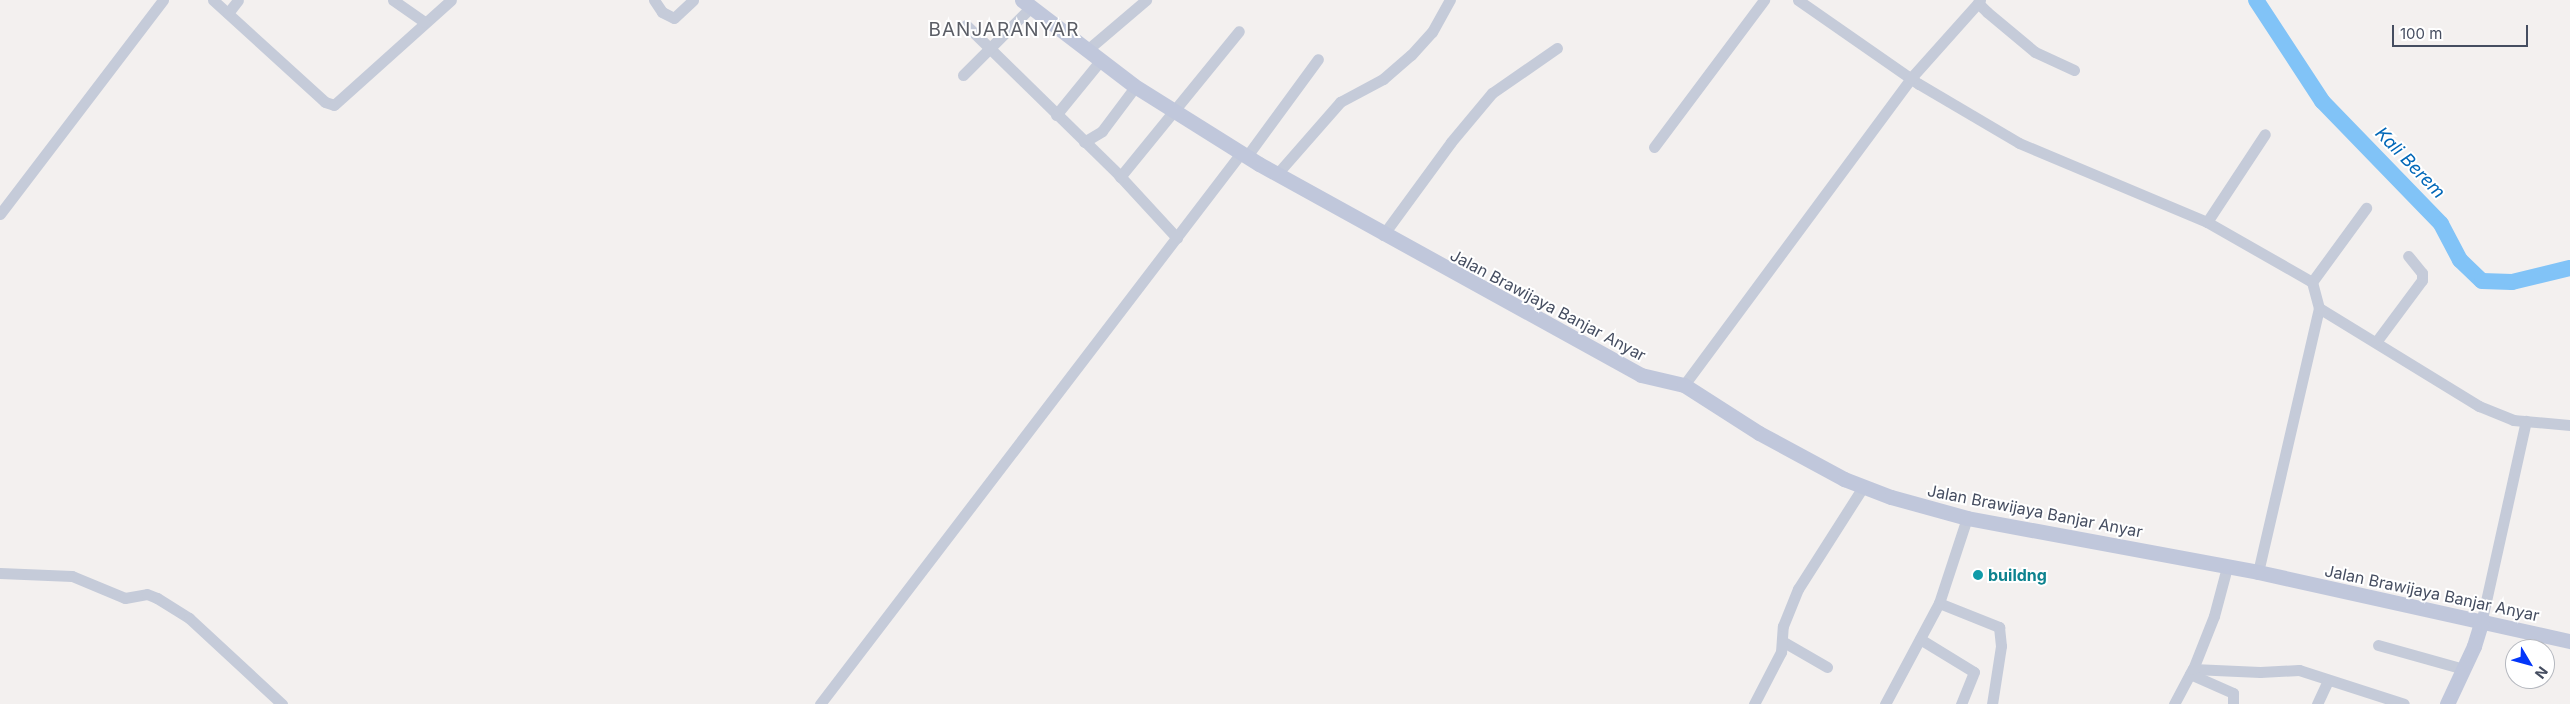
<!DOCTYPE html>
<html>
<head>
<meta charset="utf-8">
<style>
	body { margin:0 }
	#map { position:relative; width:2570px; height:704px; overflow:hidden; background:#f3f0ef; font-family:Inter,sans-serif }
	div>[style] { position:absolute }
	.river>* { height:16px; margin:-8px; padding:0 8px; transform-origin:8px; border-radius:8px; background:#81c3f7 }
	.street>* { height:11px; margin:-5.5px; padding:0 5.5px; transform-origin:5.5px; border-radius:5.5px; background:#c5cbd9 }
	.secondary>* { height:15px; margin:-7.5px; padding:0 7.5px; transform-origin:7.5px; border-radius:7.5px; background:#c0c7db }
	.dots>* { width:14px; height:14px; translate:-50% -50%; box-sizing:border-box; border:2px solid #fff; border-radius:50% }
	span { translate:-50% -50%; white-space:nowrap; text-align:center; line-height:1.15; -webkit-text-stroke:4px #fff; paint-order:stroke }
	.street-label { font-size:16px; color:#454d60 }
	.culture-label { font-size:16px; color:#0d838f; font-weight:700 }
	.left { translate:0 -50%; text-align:left }
	.water-label { font-size:18px; color:#0067b8; font-style:italic }
	.quarter-label { font-size:19px; color:#5b5e66; letter-spacing:1px }
	.north { position:absolute; left:2505px; top:639px; width:50px; height:50px; box-sizing:border-box; background:#fff; border:1px solid #b5b8bf; border-radius:50%; rotate:127deg; font-size:14px; font-weight:700; line-height:20px; text-align:center; color:#454d60 }
	.north::after { content:''; display:block; margin:auto; width:18px; height:22px; background:#0336f9; clip-path:polygon(50% 0,100% 100%,50% 72%,0 100%) }
	.scale { position:absolute; left:2392px; top:25px; width:136px; height:22px; box-sizing:border-box; border:2px solid #454d60; border-top:0; padding-left:6px; font-size:15px; line-height:18px; white-space:nowrap; color:#454d60; -webkit-text-stroke:4px #fff; paint-order:stroke }
</style>
</head>
<body>
<div id="map">
	<div class="river">
		<div style="left:2256px;top:0;width:121px;rotate:56.8deg"></div>
		<div style="left:2322px;top:101px;width:171px;rotate:45.9deg"></div>
		<div style="left:2441px;top:224px;width:41px;rotate:62.2deg"></div>
		<div style="left:2460px;top:260px;width:30px;rotate:44deg"></div>
		<div style="left:2482px;top:281px;width:30px;rotate:2deg"></div>
		<div style="left:2512px;top:282px;width:60px;rotate:-13.6deg"></div>
	</div>
	<div class="street">
		<div style="left:213px;top:0;width:151px;rotate:42.3deg"></div>
		<div style="left:325px;top:102px;width:9px;rotate:18deg"></div>
		<div style="left:334px;top:105px;width:157px;rotate:-41.9deg"></div>
		<div style="left:393px;top:0;width:38px;rotate:35deg"></div>
		<div style="left:654px;top:0;width:14px;rotate:56deg"></div>
		<div style="left:662px;top:12px;width:13px;rotate:27deg"></div>
		<div style="left:674px;top:18px;width:26px;rotate:-43deg"></div>
		<div style="left:1798px;top:0;width:147px;rotate:34.8deg"></div>
		<div style="left:1919px;top:84px;width:116px;rotate:30.5deg"></div>
		<div style="left:2019px;top:143px;width:204px;rotate:22.8deg"></div>
		<div style="left:2207px;top:222px;width:121px;rotate:29.7deg"></div>
		<div style="left:2312px;top:282px;width:27px;rotate:75deg"></div>
		<div style="left:2319px;top:308px;width:271px;rotate:103deg"></div>
		<div style="left:1980px;top:0;width:4px;rotate:124deg"></div>
		<div style="left:1978px;top:3px;width:13px;rotate:45deg"></div>
		<div style="left:1987px;top:12px;width:62px;rotate:39.8deg"></div>
		<div style="left:2035px;top:52px;width:43px;rotate:24.8deg"></div>
		<div style="left:228px;top:13px;width:16px;rotate:-52deg"></div>
		<div style="left:966px;top:25px;width:213px;rotate:44.4deg"></div>
		<div style="left:1118px;top:174px;width:87px;rotate:47.3deg"></div>
		<div style="left:1086px;top:51px;width:79px;rotate:-40.4deg"></div>
		<div style="left:963px;top:75px;width:96px;rotate:-45deg"></div>
		<div style="left:1056px;top:115px;width:70px;rotate:-50.8deg"></div>
		<div style="left:1084px;top:142px;width:21px;rotate:-31deg"></div>
		<div style="left:1102px;top:131px;width:55px;rotate:-53.1deg"></div>
		<div style="left:1654px;top:147px;width:184px;rotate:-53.2deg"></div>
		<div style="left:1247px;top:156px;width:120px;rotate:-53.8deg"></div>
		<div style="left:1277px;top:174px;width:96px;rotate:-48.8deg"></div>
		<div style="left:1340px;top:102px;width:49px;rotate:-28.1deg"></div>
		<div style="left:1383px;top:79px;width:37px;rotate:-41deg"></div>
		<div style="left:1411px;top:55px;width:31px;rotate:-48deg"></div>
		<div style="left:1432px;top:32px;width:37px;rotate:-61deg"></div>
		<div style="left:1120px;top:177px;width:188px;rotate:-50.8deg"></div>
		<div style="left:0;top:214px;width:269px;rotate:-52.7deg"></div>
		<div style="left:2207px;top:222px;width:105px;rotate:-56.6deg"></div>
		<div style="left:1383px;top:235px;width:115px;rotate:-53.8deg"></div>
		<div style="left:1451px;top:142px;width:64px;rotate:-50.1deg"></div>
		<div style="left:1492px;top:93px;width:79px;rotate:-34.7deg"></div>
		<div style="left:2312px;top:282px;width:92px;rotate:-53.9deg"></div>
		<div style="left:2319px;top:308px;width:188px;rotate:31.5deg"></div>
		<div style="left:2479px;top:406px;width:37px;rotate:22deg"></div>
		<div style="left:2513px;top:420px;width:57px;rotate:5deg"></div>
		<div style="left:2376px;top:342px;width:77px;rotate:-53.4deg"></div>
		<div style="left:2422px;top:280px;width:7px;rotate:-90deg"></div>
		<div style="left:2422px;top:273px;width:22px;rotate:-129deg"></div>
		<div style="left:1684px;top:385px;width:382px;rotate:-53.5deg"></div>
		<div style="left:1911px;top:78px;width:101px;rotate:-48.2deg"></div>
		<div style="left:0;top:573px;width:72px;rotate:2.4deg"></div>
		<div style="left:72px;top:576px;width:57px;rotate:22.5deg"></div>
		<div style="left:125px;top:598px;width:22px;rotate:-10deg"></div>
		<div style="left:147px;top:594px;width:11px;rotate:22deg"></div>
		<div style="left:157px;top:598px;width:38px;rotate:32deg"></div>
		<div style="left:189px;top:618px;width:127px;rotate:42.8deg"></div>
		<div style="left:1939px;top:603px;width:65px;rotate:21.8deg"></div>
		<div style="left:1999px;top:627px;width:19px;rotate:84deg"></div>
		<div style="left:2001px;top:646px;width:59px;rotate:98.8deg"></div>
		<div style="left:2482px;top:619px;width:203px;rotate:-77.5deg"></div>
		<div style="left:1920px;top:639px;width:63px;rotate:31.4deg"></div>
		<div style="left:1974px;top:672px;width:35px;rotate:112deg"></div>
		<div style="left:1782px;top:641px;width:52px;rotate:30deg"></div>
		<div style="left:2378px;top:645px;width:89px;rotate:15.6deg"></div>
		<div style="left:2193px;top:669px;width:67px;rotate:2.6deg"></div>
		<div style="left:2260px;top:672px;width:39px;rotate:-3deg"></div>
		<div style="left:2299px;top:670px;width:110px;rotate:17.9deg"></div>
		<div style="left:2190px;top:674px;width:47px;rotate:23.8deg"></div>
		<div style="left:2233px;top:693px;width:11px;rotate:90deg"></div>
		<div style="left:820px;top:704px;width:693px;rotate:-52.62deg"></div>
		<div style="left:1754px;top:704px;width:59px;rotate:-62.6deg"></div>
		<div style="left:1781px;top:652px;width:26px;rotate:-86deg"></div>
		<div style="left:1783px;top:626px;width:40px;rotate:-68deg"></div>
		<div style="left:1798px;top:589px;width:121px;rotate:-57.5deg"></div>
		<div style="left:1885px;top:704px;width:115px;rotate:-61.9deg"></div>
		<div style="left:1939px;top:603px;width:89px;rotate:-71.8deg"></div>
		<div style="left:2174px;top:704px;width:40px;rotate:-62deg"></div>
		<div style="left:2193px;top:669px;width:57px;rotate:-68.4deg"></div>
		<div style="left:2214px;top:616px;width:51px;rotate:-75.1deg"></div>
		<div style="left:2317px;top:704px;width:26px;rotate:-65deg"></div>
	</div>
	<div class="secondary">
		<div style="left:1022px;top:0;width:140px;rotate:37.4deg"></div>
		<div style="left:1133px;top:85px;width:149px;rotate:32.1deg"></div>
		<div style="left:1259px;top:164px;width:436px;rotate:28.9deg"></div>
		<div style="left:1641px;top:375px;width:44px;rotate:13.1deg"></div>
		<div style="left:1684px;top:385px;width:89px;rotate:32.6deg"></div>
		<div style="left:1759px;top:433px;width:97px;rotate:28.4deg"></div>
		<div style="left:1844px;top:479px;width:50px;rotate:21deg"></div>
		<div style="left:1891px;top:497px;width:79px;rotate:15.4deg"></div>
		<div style="left:1967px;top:518px;width:296px;rotate:10.5deg"></div>
		<div style="left:2258px;top:572px;width:320px;rotate:12.5deg"></div>
		<div style="left:2447px;top:704px;width:64px;rotate:-65deg"></div>
		<div style="left:2474px;top:646px;width:28px;rotate:-73deg"></div>
	</div>
	<div class="dots">
		<div style="left:1978px;top:575px;background:#0f9aa8"></div>
	</div>
	<div class="street-label">
		<span style="left:1548px;top:305px;rotate:28deg">Jalan Brawijaya Banjar Anyar</span>
		<span style="left:2035px;top:511px;rotate:11deg">Jalan Brawijaya Banjar Anyar</span>
		<span style="left:2432px;top:593px;rotate:12deg">Jalan Brawijaya Banjar Anyar</span>
	</div>
	<div class="culture-label">
		<span class="left" style="left:1988px;top:575px">buildng</span>
	</div>
	<div class="water-label">
		<span style="left:2410px;top:163px;rotate:46deg">Kali Berem</span>
	</div>
	<div class="quarter-label">
		<span style="left:1004px;top:30px">BANJARANYAR</span>
	</div>
	<div class="north">N</div>
	<div class="scale">100 m</div>
</div>
</body>
</html>
